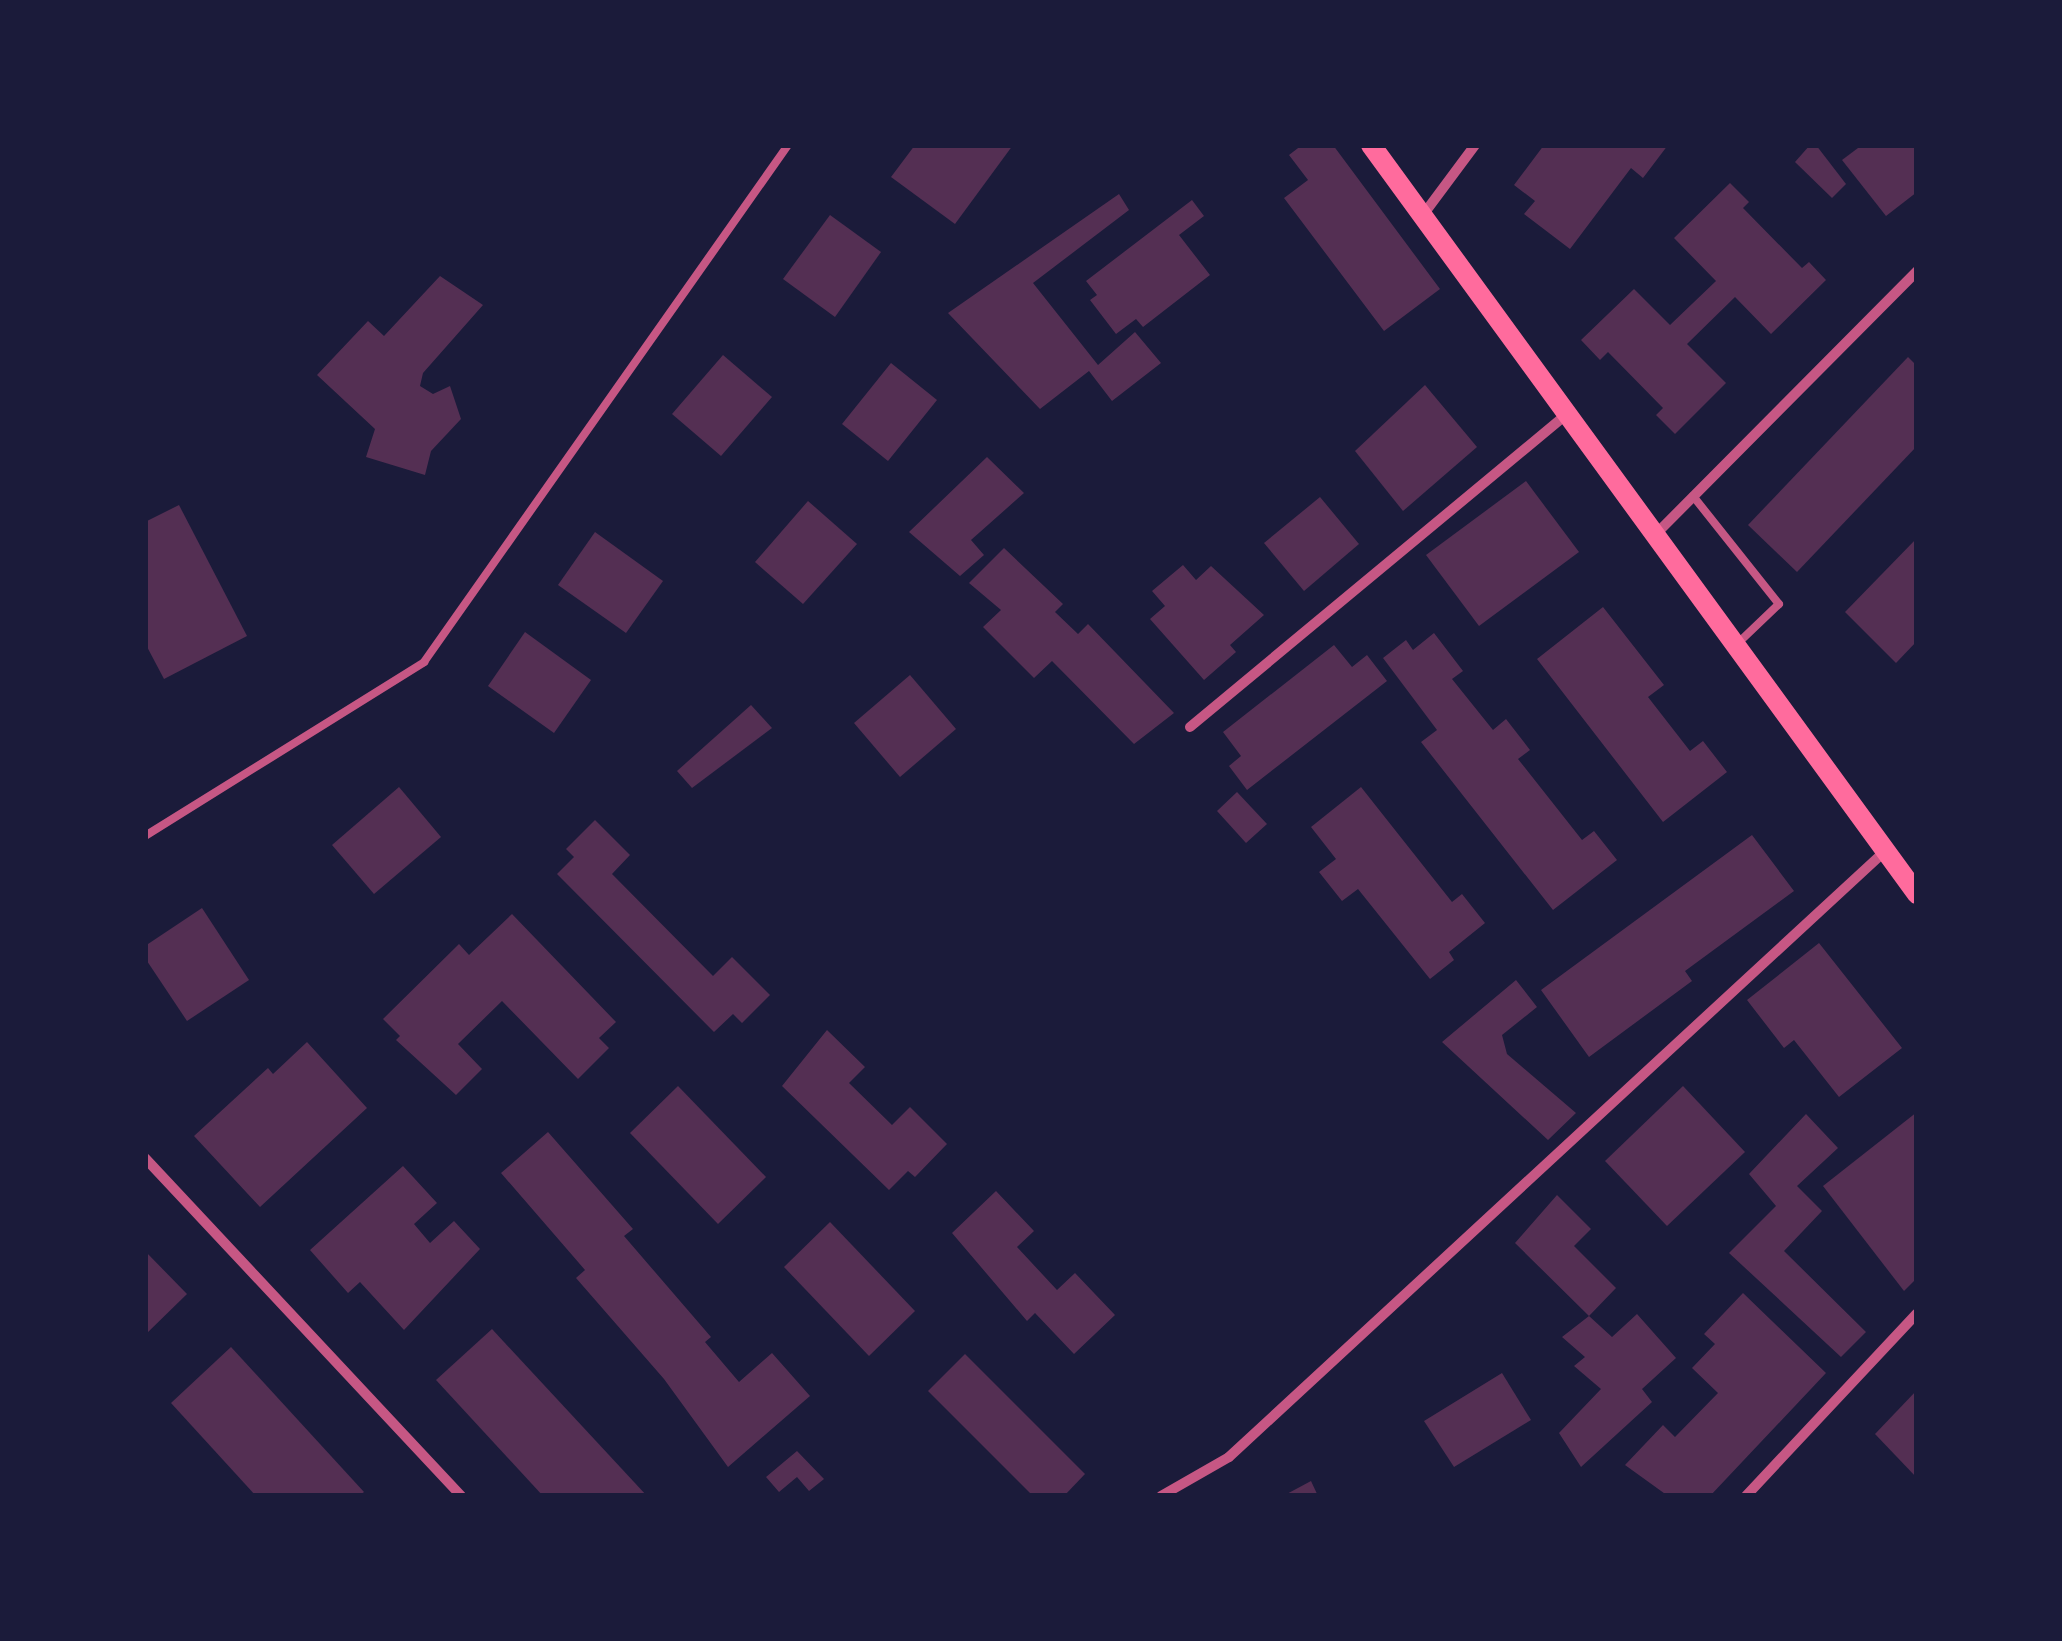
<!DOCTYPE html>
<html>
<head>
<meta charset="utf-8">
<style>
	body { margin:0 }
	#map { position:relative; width:2062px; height:1641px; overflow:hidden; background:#1b1b3a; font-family:"Fira Sans",sans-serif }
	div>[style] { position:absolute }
	.building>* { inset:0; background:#542f53 }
	.service>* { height:8px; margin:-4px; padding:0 4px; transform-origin:4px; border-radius:4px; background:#c65784 }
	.minor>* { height:10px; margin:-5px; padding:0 5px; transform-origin:5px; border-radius:5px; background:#c65784 }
	.secondary>* { height:20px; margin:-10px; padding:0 10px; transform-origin:10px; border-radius:10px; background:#ff6b9d }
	span { translate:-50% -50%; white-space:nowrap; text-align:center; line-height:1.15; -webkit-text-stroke:8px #1b1b3a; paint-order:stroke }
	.frame { position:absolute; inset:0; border:148px solid #1b1b3a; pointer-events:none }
</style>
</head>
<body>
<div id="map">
	<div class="building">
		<div style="clip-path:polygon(915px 145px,1013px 145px,955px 224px,891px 177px)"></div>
		<div style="clip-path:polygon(1302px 145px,1333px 145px,1440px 289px,1384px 331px,1284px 198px,1308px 180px,1289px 155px)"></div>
		<div style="clip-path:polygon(1544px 145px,1668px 145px,1643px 178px,1631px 168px,1570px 249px,1524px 214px,1535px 201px,1514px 185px)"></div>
		<div style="clip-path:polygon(1810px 145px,1816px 145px,1846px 184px,1832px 198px,1795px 162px)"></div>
		<div style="clip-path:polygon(1862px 145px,1917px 145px,1917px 192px,1886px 216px,1842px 160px)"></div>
		<div style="clip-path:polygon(1730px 183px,1749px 202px,1743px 208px,1802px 268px,1809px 262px,1826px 280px,1771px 334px,1735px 297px,1687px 344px,1726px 383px,1675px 434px,1656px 415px,1663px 408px,1608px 352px,1600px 360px,1581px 340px,1634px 289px,1670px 325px,1716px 281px,1674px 238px)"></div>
		<div style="clip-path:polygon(1119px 194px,1129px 210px,1033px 283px,1098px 365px,1135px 332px,1161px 363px,1112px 401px,1089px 371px,1040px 409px,948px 313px)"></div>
		<div style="clip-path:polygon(1192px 200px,1204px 216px,1179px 235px,1210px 275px,1143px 327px,1136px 319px,1116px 334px,1090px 300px,1097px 295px,1086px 281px)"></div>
		<div style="clip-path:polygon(830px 215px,881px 252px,835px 317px,783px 279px)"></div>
		<div style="clip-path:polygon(440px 276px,483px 305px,423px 373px,420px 386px,433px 394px,450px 386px,461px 419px,431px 451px,425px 475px,366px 457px,375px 429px,317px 375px,368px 321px,384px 336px)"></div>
		<div style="clip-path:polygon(723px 355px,772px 397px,721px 456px,672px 414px)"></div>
		<div style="clip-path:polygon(1908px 357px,1917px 366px,1917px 446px,1797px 572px,1748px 525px)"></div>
		<div style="clip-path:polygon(891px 363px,937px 400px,888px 461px,842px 424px)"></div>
		<div style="clip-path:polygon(1425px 385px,1477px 447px,1403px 511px,1355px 451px)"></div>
		<div style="clip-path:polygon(987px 457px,1024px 493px,971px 540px,984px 555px,960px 576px,909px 532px)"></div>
		<div style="clip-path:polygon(1526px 481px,1579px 552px,1479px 626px,1426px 555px)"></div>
		<div style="clip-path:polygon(1320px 497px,1359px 544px,1304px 591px,1264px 543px)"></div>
		<div style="clip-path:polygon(808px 501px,857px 544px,803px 604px,755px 562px)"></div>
		<div style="clip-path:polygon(179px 505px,247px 636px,164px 679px,145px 643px,145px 522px)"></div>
		<div style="clip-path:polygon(595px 532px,663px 581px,626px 633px,558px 585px)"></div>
		<div style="clip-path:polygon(1917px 538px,1917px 641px,1896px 663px,1845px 612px)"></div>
		<div style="clip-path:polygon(1004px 548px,1063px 604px,1055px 612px,1078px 634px,1088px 624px,1174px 713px,1134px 744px,1052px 661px,1034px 678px,983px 627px,1001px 610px,969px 583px)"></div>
		<div style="clip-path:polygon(1183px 565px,1196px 580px,1211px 566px,1264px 615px,1230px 645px,1236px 652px,1204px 680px,1150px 619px,1165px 606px,1152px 591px)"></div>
		<div style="clip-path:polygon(1603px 607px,1664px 685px,1648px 697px,1690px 751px,1703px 741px,1727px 772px,1663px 822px,1537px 659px)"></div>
		<div style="clip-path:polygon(525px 632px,591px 680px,554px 733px,488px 686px)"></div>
		<div style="clip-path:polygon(1434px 633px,1463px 671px,1452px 679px,1493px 730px,1506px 719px,1530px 750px,1518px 759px,1582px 840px,1594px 831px,1617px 860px,1553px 910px,1421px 742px,1437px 730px,1383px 658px,1406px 640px,1413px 650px)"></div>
		<div style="clip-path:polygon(1334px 645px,1352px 667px,1367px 655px,1387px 681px,1247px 790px,1229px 766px,1241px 756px,1223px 732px)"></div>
		<div style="clip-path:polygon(910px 675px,956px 729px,900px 777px,854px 723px)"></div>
		<div style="clip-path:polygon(751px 705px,772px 728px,692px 788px,677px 771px)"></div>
		<div style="clip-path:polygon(399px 787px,441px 837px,374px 894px,332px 845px)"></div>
		<div style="clip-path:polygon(1361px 787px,1452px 902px,1462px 894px,1485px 923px,1449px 952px,1454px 960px,1430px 979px,1358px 889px,1342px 901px,1319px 872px,1336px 859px,1311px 827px)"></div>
		<div style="clip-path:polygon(1237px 792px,1267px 824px,1246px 843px,1217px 811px)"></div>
		<div style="clip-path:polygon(595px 820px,630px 855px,612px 874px,713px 976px,732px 957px,770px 995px,742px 1023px,733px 1014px,714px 1032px,557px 874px,574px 857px,566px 849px)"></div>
		<div style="clip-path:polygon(1752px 835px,1794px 891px,1685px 971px,1692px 981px,1589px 1057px,1541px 990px)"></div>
		<div style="clip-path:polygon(202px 908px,249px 980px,187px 1021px,145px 958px,145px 946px)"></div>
		<div style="clip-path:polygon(512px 914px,616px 1022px,599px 1038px,609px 1048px,578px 1079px,502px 1001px,458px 1044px,482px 1069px,456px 1095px,396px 1040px,400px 1036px,383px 1019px,459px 944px,469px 955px)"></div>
		<div style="clip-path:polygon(1819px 943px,1902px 1048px,1839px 1097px,1794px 1040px,1784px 1048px,1747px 1000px)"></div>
		<div style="clip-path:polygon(1516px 980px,1537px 1007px,1502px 1035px,1507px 1054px,1576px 1113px,1548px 1140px,1442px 1042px)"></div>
		<div style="clip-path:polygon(827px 1030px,865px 1067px,849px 1083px,892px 1125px,910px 1107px,947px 1144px,915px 1177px,908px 1171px,889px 1190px,782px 1086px)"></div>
		<div style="clip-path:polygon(307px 1042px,367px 1108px,260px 1207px,194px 1136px,268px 1068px,273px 1074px)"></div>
		<div style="clip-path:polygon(678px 1086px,766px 1177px,718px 1224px,630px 1133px)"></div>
		<div style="clip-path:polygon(1683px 1086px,1745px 1152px,1667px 1226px,1605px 1161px)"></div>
		<div style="clip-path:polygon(1917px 1112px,1917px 1278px,1904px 1291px,1823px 1186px)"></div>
		<div style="clip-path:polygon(1806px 1114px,1838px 1148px,1797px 1186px,1822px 1211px,1784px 1251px,1866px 1332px,1841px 1357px,1729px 1253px,1776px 1206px,1749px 1174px)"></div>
		<div style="clip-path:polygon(548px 1132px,633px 1229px,624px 1236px,711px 1337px,705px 1342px,739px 1382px,772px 1353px,810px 1396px,728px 1467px,664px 1379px,576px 1278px,585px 1270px,501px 1173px)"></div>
		<div style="clip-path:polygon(403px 1166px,437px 1203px,414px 1224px,430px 1243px,454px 1221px,480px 1249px,404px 1330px,360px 1282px,348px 1293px,310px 1250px)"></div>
		<div style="clip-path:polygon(996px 1191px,1034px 1231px,1017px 1247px,1057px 1290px,1075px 1273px,1115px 1315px,1074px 1354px,1035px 1313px,1027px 1321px,952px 1233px)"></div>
		<div style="clip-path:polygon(1557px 1195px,1591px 1229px,1574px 1246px,1616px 1288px,1589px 1316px,1515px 1243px)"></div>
		<div style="clip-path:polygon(830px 1222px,915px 1311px,869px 1356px,784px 1267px)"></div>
		<div style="clip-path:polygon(145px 1251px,187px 1294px,145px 1335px)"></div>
		<div style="clip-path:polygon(1743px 1293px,1826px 1373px,1710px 1496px,1668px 1496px,1625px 1465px,1663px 1425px,1675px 1437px,1718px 1393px,1692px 1368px,1715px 1344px,1704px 1334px)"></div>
		<div style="clip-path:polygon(1637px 1314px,1676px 1358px,1642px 1389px,1652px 1402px,1581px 1467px,1559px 1433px,1601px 1389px,1574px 1366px,1585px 1357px,1562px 1337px,1589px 1316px,1612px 1337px)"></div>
		<div style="clip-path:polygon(492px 1329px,647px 1496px,543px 1496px,436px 1380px)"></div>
		<div style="clip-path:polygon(231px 1347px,364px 1492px,359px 1496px,256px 1496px,171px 1403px)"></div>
		<div style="clip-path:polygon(965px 1354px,1085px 1474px,1064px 1496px,1033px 1496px,928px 1391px)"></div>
		<div style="clip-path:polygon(1502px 1373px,1531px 1420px,1454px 1467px,1424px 1421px)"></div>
		<div style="clip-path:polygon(1917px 1390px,1917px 1478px,1875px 1434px)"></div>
		<div style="clip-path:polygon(797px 1451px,824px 1479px,809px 1491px,797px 1477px,779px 1492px,766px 1477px)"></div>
		<div style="clip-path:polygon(1311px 1481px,1318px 1496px,1283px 1496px)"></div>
	</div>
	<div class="service">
		<div style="left:1693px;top:496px;width:138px;rotate:51.5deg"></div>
		<div style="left:1779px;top:604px;width:57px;rotate:136.4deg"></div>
		<div style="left:145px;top:836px;width:329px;rotate:-31.9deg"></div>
		<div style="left:424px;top:662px;width:632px;rotate:-54.85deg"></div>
	</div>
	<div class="minor">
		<div style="left:1423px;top:215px;width:87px;rotate:-53.4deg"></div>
		<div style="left:1658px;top:532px;width:368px;rotate:-45.2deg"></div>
		<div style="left:1190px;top:727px;width:494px;rotate:-39.7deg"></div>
		<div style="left:145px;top:1158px;width:463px;rotate:46.9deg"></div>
		<div style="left:1161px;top:1496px;width:78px;rotate:-29.8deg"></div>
		<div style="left:1229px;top:1457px;width:893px;rotate:-42.73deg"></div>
		<div style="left:1746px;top:1496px;width:250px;rotate:-46.9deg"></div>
	</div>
	<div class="secondary">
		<div style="left:1371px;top:145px;width:927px;rotate:53.91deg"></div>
	</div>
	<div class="frame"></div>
</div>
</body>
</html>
